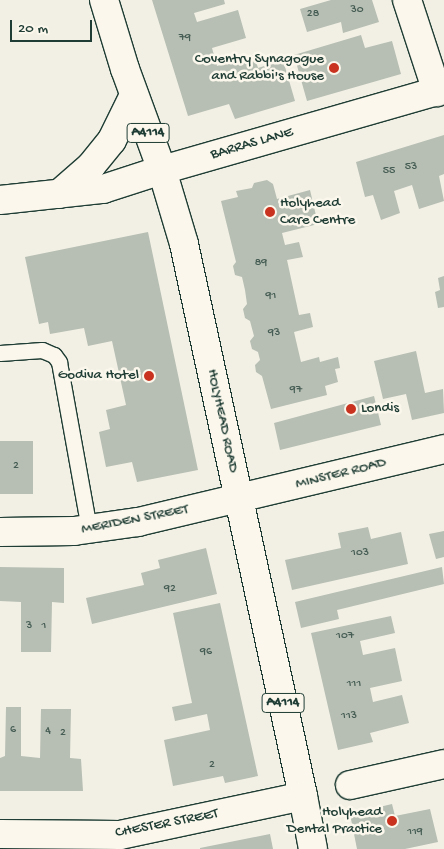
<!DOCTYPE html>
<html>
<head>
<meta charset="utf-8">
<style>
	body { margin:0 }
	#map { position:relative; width:444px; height:849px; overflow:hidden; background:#f2f0e5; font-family:"Gochi Hand",sans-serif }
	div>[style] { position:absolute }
	.building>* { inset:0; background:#b7beb3 }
	.roads { filter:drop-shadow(1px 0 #1f3d34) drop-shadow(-1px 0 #1f3d34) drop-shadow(0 1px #1f3d34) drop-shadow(0 -1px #1f3d34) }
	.service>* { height:15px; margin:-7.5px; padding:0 7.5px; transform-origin:7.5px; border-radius:7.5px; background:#fbf7ec }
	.minor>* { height:28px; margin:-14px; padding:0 14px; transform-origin:14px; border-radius:14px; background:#fbf7ec }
	.tertiary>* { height:28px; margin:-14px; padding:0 14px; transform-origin:14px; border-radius:14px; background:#fbf7ec }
	.trunk>* { height:28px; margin:-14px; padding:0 14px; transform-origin:14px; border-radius:14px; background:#fbf7ec }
	.dots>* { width:14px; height:14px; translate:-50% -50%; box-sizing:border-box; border:2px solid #fbf7ec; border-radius:50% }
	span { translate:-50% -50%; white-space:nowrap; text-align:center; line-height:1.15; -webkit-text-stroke:5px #fbf7ec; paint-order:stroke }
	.number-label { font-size:12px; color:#455d54 }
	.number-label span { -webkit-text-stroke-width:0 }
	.shield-label span { padding:1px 4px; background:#fbf7ec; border:1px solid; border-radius:4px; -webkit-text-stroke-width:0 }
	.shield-label { font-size:14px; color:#1f3d34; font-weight:700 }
	.poi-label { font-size:15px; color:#1f3d34 }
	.right { translate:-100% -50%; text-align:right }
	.left { translate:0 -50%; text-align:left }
	.street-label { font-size:15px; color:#1f3d34 }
	.scale { position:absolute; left:10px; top:20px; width:82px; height:22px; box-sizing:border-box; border:2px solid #1f3d34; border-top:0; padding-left:6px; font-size:15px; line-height:18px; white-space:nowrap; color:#1f3d34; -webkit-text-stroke:4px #fbf7ec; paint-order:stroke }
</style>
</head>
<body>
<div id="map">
	<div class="building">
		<div style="clip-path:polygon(152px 0,224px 0,225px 4px,194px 13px,197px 22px,238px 10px,246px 38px,212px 48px,217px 66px,254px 55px,258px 68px,283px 60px,295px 101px,235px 119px,229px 104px,188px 116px)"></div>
		<div style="clip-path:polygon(331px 0,372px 0,379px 22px,343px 33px,341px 22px,307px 32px,300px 9px)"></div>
		<div style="clip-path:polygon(361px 35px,365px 48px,392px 41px,401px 74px,307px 101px,294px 55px)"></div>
		<div style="clip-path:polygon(444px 135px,444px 174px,439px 176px,444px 201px,419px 209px,412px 185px,394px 191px,400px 213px,381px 220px,373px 195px,365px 197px,356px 162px)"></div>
		<div style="clip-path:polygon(267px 180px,273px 184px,277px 199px,310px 190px,318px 224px,282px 233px,285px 245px,299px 242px,303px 257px,287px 260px,299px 315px,310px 313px,313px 327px,294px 332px,301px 362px,319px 357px,320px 362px,338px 357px,340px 368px,335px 369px,338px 382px,325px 386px,327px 395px,271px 409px,262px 376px,256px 372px,255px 365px,260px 360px,258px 352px,252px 349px,250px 341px,254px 336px,250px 321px,245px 318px,243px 309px,247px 304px,245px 290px,242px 277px,235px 275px,233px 266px,236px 262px,221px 201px,238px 197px,236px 191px,252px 188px,254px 183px)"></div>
		<div style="clip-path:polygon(148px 232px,198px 470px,137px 482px,132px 462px,106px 467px,99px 432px,110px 429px,106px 410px,126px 405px,112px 341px,88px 346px,84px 328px,50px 334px,48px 322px,39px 324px,25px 257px)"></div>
		<div style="clip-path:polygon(444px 276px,444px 307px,438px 308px,435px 292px,440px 290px,438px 278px)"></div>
		<div style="clip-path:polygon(416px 351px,425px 393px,443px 389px,444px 413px,412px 420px,406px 394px,383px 399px,374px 361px)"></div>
		<div style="clip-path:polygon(374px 396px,381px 425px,280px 450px,274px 423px)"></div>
		<div style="clip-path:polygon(0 441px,33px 441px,33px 494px,0 494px)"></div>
		<div style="clip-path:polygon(368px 527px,371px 539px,401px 532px,408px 564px,292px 590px,285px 560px,341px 548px,338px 533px)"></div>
		<div style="clip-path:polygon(444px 531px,444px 557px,436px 559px,429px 534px)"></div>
		<div style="clip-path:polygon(206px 548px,217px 594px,92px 624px,86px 598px,144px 585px,141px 573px,160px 568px,158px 560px)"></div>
		<div style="clip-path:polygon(0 567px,64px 568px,64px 603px,52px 602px,51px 652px,21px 652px,21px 602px,0 601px)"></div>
		<div style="clip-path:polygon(442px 567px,444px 584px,337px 610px,339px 619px,301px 628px,295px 602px)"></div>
		<div style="clip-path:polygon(220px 603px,258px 776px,225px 783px,223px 776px,173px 786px,164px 740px,210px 730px,207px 714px,175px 721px,172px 707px,192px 703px,173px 613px)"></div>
		<div style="clip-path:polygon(391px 616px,395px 633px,360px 641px,363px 655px,395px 648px,402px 681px,370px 688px,373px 702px,402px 695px,409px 723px,370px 733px,373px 742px,338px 750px,311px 633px)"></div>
		<div style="clip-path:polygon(6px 707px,21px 707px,21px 756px,40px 758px,41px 709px,71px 709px,70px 758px,81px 759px,83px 791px,0 791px,0 758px,5px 756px)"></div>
		<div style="clip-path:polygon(392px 804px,395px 816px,430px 809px,438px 842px,405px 849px,357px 849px,350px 814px)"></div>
		<div style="clip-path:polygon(270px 834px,273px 849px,200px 849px,200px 848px)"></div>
	</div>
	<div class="roads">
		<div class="service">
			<div style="left:0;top:353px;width:42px;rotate:-4.1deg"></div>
			<div style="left:42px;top:350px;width:13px;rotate:23deg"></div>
			<div style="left:54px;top:355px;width:9px;rotate:54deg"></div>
			<div style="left:59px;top:362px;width:170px;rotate:79.8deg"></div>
		</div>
		<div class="minor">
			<div style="left:407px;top:0;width:97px;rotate:71.9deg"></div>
			<div style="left:162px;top:170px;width:293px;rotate:-16deg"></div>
			<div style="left:0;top:532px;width:74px;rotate:-0.8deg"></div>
			<div style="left:74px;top:531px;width:65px;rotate:-8deg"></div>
			<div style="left:138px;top:522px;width:315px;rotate:-13.4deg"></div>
			<div style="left:350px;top:785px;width:96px;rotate:-12.6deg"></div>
			<div style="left:0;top:834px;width:120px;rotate:0.5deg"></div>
			<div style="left:120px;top:835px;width:187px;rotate:-12deg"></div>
		</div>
		<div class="tertiary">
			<div style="left:59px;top:194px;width:43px;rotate:-41.2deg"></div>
			<div style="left:91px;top:166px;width:33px;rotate:-51deg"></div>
			<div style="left:112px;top:140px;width:50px;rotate:-63.9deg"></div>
			<div style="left:0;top:200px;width:104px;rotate:-6.1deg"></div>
			<div style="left:103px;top:189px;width:62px;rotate:-17.9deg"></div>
		</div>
		<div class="trunk">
			<div style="left:104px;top:0;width:72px;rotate:73.1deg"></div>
			<div style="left:125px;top:69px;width:108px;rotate:69.9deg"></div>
			<div style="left:162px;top:170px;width:77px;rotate:73.4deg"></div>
			<div style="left:184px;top:244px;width:565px;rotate:77.83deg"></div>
			<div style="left:303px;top:796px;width:54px;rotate:79.3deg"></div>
		</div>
	</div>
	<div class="dots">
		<div style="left:334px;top:68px;background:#c8321e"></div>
		<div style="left:270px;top:212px;background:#c8321e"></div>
		<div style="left:149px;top:376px;background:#c8321e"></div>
		<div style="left:351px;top:409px;background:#c8321e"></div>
		<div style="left:392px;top:821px;background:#c8321e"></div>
	</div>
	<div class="number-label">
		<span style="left:357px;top:11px">30</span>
		<span style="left:313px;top:15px">28</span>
		<span style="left:185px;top:39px">79</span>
		<span style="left:411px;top:168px">53</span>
		<span style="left:389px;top:172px">55</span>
		<span style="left:261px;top:264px">89</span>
		<span style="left:271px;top:297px">91</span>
		<span style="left:274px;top:334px">93</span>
		<span style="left:296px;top:391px">97</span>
		<span style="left:16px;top:467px">2</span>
		<span style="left:360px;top:554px">103</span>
		<span style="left:170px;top:590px">92</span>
		<span style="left:29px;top:627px">3</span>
		<span style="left:44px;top:627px">1</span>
		<span style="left:345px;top:637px">107</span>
		<span style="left:206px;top:653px">96</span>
		<span style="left:354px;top:685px">111</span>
		<span style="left:349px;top:717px">113</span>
		<span style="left:13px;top:731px">6</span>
		<span style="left:48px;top:732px">4</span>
		<span style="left:63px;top:734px">2</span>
		<span style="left:212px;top:766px">2</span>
		<span style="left:415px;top:833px">119</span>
	</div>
	<div class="shield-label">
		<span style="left:148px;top:133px">A4114</span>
		<span style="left:283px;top:703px">A4114</span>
	</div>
	<div class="poi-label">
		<span class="right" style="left:324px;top:68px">Coventry Synagogue<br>and Rabbi's House</span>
		<span class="left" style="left:280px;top:212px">Holyhead<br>Care Centre</span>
		<span class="right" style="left:139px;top:376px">Godiva Hotel</span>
		<span class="left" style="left:361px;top:409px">Londis</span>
		<span class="right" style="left:382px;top:821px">Holyhead<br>Dental Practice</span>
	</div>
	<div class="street-label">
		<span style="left:252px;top:144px;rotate:-16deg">BARRAS LANE</span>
		<span style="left:222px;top:421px;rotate:78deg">HOLYHEAD ROAD</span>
		<span style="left:341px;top:474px;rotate:-14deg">MINSTER ROAD</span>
		<span style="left:135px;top:520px;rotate:-11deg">MERIDEN STREET</span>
		<span style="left:167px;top:824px;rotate:-11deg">CHESTER STREET</span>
	</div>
	<div class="scale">20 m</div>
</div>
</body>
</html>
